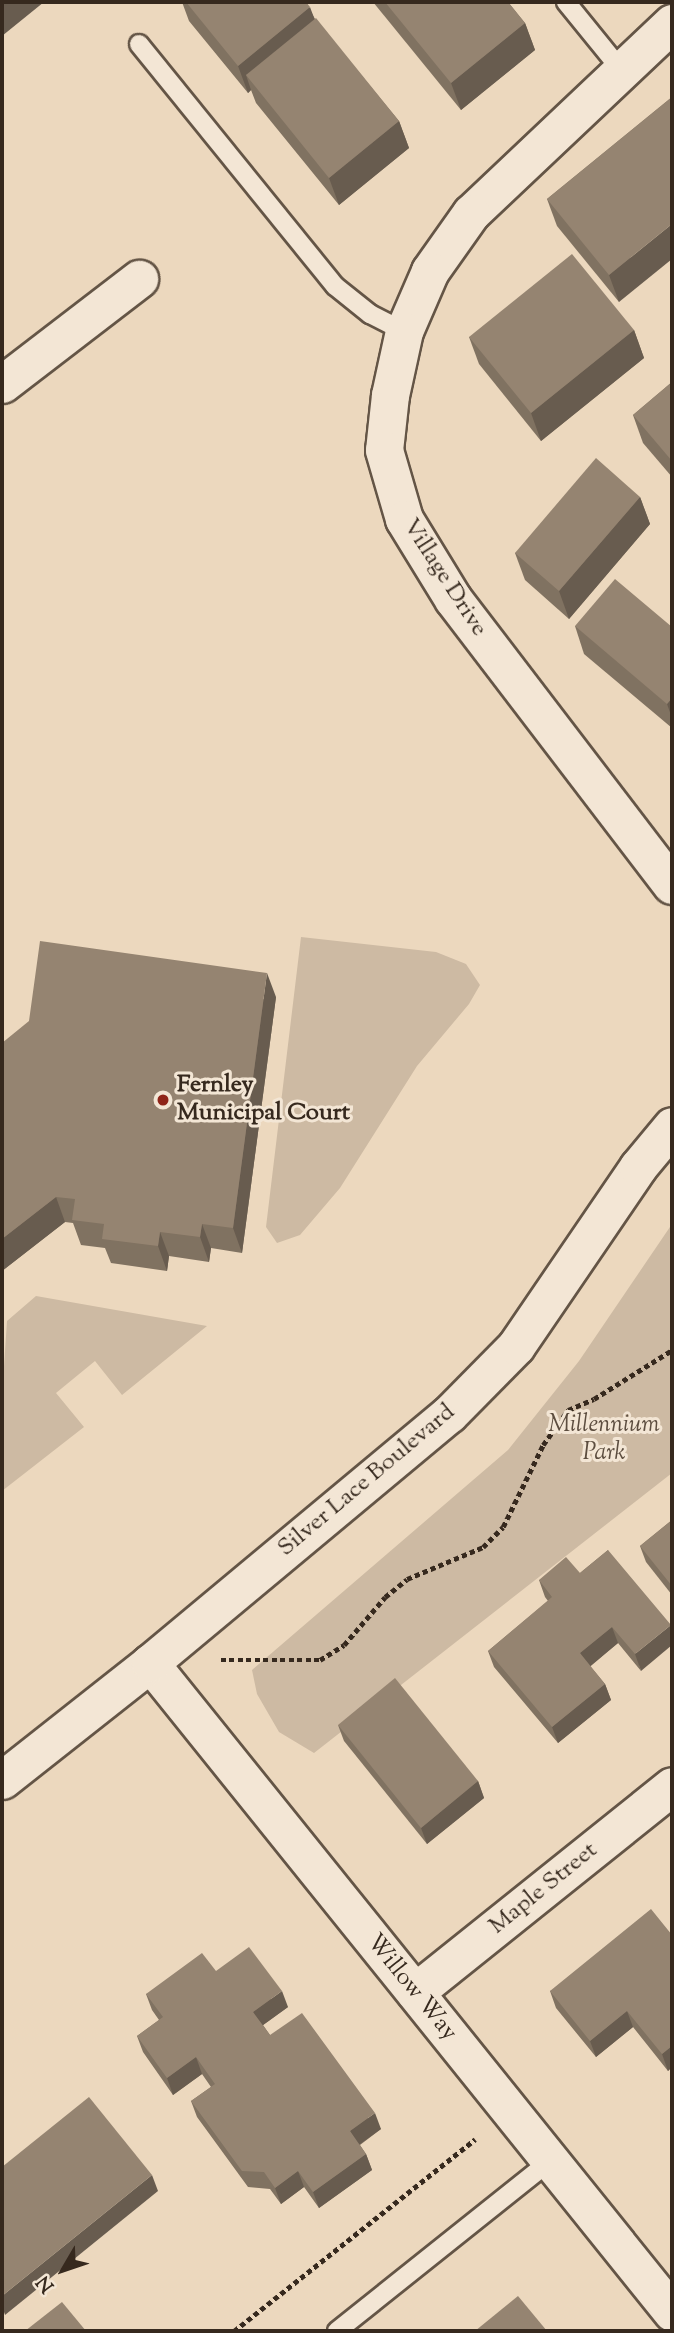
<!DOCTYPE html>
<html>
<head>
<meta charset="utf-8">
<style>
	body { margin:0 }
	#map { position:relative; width:674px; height:2333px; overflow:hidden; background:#ecd8be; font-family:"Sorts Mill Goudy",serif }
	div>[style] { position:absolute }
	.green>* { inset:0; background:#cdbaa3 }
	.path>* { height:4.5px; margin-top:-2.25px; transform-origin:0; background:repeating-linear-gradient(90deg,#36291e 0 5px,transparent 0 8.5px) }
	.roads { filter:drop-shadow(2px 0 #645546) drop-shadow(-2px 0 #645546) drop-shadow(0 2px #645546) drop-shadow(0 -2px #645546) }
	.service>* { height:18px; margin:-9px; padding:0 9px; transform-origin:9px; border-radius:9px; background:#f3e6d5 }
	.minor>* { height:37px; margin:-18.5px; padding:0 18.5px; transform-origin:18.5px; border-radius:18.5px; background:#f3e6d5 }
	.wall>* { inset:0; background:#807261 }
	.shaded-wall>* { inset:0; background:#685c4f }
	.building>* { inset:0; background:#958471 }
	.dots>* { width:19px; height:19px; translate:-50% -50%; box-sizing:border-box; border:4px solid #f3e6d5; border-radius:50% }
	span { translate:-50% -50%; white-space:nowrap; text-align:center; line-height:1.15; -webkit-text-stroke:6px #f3e6d5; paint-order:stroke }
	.street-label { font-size:24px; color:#36291e }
	.poi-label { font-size:24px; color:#36291e; font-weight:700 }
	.left { translate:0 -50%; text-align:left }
	.park-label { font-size:24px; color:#5c4d3f; font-style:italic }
	.frame { position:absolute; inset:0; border:4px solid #36291e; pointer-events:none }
	.north { position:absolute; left:28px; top:2235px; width:70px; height:70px; -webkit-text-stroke:5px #f3e6d5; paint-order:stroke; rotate:231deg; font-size:19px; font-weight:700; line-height:28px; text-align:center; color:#36291e }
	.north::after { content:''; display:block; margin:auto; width:24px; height:32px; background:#36291e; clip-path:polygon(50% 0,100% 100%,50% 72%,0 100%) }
</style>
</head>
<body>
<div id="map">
	<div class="green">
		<div style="clip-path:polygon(301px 937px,436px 952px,466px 964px,480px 985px,469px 1004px,417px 1066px,340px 1188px,300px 1235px,277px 1243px,266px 1227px)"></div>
		<div style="clip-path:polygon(672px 1224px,672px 1473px,314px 1753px,279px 1732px,257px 1694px,252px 1670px,508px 1450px,579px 1361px)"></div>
		<div style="clip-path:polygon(36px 1296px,207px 1326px,122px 1395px,95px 1361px,56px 1393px,84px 1427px,2px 1491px,2px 1396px,7px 1321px)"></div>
	</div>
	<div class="path">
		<div style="left:221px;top:1660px;width:99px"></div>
		<div style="left:320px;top:1660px;width:28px;rotate:-32deg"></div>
		<div style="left:344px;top:1645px;width:63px;rotate:-49.5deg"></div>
		<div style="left:385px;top:1597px;width:28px;rotate:-39deg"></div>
		<div style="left:407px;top:1579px;width:82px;rotate:-22.8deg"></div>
		<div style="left:483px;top:1547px;width:28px;rotate:-45deg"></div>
		<div style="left:503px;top:1527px;width:91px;rotate:-64deg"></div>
		<div style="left:543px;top:1445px;width:43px;rotate:-54.5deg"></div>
		<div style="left:568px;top:1410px;width:28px;rotate:-23deg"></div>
		<div style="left:594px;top:1399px;width:92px;rotate:-32.1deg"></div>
		<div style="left:234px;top:2331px;width:308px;rotate:-38.5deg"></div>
	</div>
	<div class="roads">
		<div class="service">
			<div style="left:566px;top:2px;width:89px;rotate:50.9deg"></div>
			<div style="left:139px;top:44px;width:311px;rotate:51deg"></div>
			<div style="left:335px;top:286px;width:45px;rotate:38.7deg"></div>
			<div style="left:370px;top:314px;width:38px;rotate:27deg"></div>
			<div style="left:337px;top:2331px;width:273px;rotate:-38.6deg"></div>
		</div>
		<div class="minor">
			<div style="left:672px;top:23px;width:277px;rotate:136.6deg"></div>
			<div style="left:471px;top:213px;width:71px;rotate:125.3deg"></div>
			<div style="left:430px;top:271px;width:65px;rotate:113.4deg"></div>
			<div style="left:404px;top:331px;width:66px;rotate:102.3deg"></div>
			<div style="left:390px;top:395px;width:55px;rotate:96.2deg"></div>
			<div style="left:384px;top:450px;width:72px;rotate:73.8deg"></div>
			<div style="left:404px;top:519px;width:94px;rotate:58.5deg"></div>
			<div style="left:453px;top:599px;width:360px;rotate:52.6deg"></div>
			<div style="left:2px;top:384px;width:173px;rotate:-37.5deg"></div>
			<div style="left:150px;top:1663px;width:833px;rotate:51.19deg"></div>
			<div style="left:2px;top:1780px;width:189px;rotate:-38.3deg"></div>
			<div style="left:150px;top:1663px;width:389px;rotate:-39.8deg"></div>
			<div style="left:449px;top:1414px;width:95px;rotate:-45.4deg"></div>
			<div style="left:516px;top:1346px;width:217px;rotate:-55.7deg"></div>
			<div style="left:638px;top:1167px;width:53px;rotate:-50.3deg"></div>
			<div style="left:415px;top:1992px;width:329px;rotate:-38.7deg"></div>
		</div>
	</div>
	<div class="wall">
		<div style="clip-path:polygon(182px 2px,306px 2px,315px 19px,399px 121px,409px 148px,339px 205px,256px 103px,251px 90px,248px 93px,189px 21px)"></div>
		<div style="clip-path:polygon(373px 2px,508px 2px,525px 23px,535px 50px,461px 110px)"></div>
		<div style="clip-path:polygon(672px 97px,619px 302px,557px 226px,547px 199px)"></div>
		<div style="clip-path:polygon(634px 330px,644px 358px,541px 441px,479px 364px,469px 337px)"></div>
		<div style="clip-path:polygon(672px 382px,672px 477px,643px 443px,633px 415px)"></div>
		<div style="clip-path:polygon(640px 497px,650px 524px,569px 619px,525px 580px,515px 553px)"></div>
		<div style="clip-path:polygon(575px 626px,672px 627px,672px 728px,584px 654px)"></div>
		<div style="clip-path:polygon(276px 997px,242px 1253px,211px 1248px,209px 1262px,169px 1256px,167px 1271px,111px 1263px,105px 1248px,81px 1245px,73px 1223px,65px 1222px,2px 1271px,2px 1043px)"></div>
		<div style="clip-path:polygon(672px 1520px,672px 1595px,646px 1562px,640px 1546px)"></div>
		<div style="clip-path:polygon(608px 1550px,641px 1671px,618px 1643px,590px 1666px,605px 1684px,611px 1700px,558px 1743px,494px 1667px,488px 1651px,548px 1601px,545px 1597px,539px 1580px,580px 1573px)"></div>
		<div style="clip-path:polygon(338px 1725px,478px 1781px,484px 1798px,427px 1844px,344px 1741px)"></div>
		<div style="clip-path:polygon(672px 1935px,672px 2067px,668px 2071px,633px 2027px,596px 2057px,556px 2008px,550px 1991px)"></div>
		<div style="clip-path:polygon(216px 1971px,288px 2007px,263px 2025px,270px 2035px,381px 2129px,360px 2145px,366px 2154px,372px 2170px,319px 2208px,304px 2187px,281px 2204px,270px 2189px,248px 2187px,197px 2117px,191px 2101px,211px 2087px,202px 2074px,173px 2095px,143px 2052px,137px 2036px,159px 2020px,152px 2010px,146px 1994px)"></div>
	</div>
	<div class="shaded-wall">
		<div style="clip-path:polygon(2px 2px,44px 2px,2px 36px)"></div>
		<div style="clip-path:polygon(310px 7px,320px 34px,246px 75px,251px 90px,248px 93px,238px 66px)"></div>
		<div style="clip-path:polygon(525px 23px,535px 50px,461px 110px,451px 83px)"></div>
		<div style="clip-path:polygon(399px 121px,409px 148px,339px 205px,329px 178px)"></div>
		<div style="clip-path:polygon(672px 224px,672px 259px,619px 302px,609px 275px)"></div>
		<div style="clip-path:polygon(634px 330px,644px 358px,541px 441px,531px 413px)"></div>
		<div style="clip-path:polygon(640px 497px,650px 524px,569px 619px,559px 591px)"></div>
		<div style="clip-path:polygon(672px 698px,672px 718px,667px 704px)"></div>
		<div style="clip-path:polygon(267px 973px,276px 997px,242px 1253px,233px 1228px)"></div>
		<div style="clip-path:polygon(56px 1197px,65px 1222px,2px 1271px,2px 1239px)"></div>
		<div style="clip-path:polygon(202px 1224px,211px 1248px,209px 1262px,200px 1237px)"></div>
		<div style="clip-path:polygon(160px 1232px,169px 1256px,167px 1271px,158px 1246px)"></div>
		<div style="clip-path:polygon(671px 1625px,672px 1630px,672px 1645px,641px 1671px,635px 1654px)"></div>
		<div style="clip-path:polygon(612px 1627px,618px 1643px,586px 1670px,580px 1653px)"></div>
		<div style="clip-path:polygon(605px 1684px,611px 1700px,558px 1743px,552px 1727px)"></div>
		<div style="clip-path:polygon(478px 1781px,484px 1798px,427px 1844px,421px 1828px)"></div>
		<div style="clip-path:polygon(282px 1991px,288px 2007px,259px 2028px,253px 2012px)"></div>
		<div style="clip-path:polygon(627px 2011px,633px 2027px,596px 2057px,590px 2041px)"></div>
		<div style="clip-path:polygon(672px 2046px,672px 2067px,668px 2071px,662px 2054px)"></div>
		<div style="clip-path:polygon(196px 2057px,202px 2074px,173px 2095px,167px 2078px)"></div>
		<div style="clip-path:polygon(375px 2113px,381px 2129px,356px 2147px,350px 2131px)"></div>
		<div style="clip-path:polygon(366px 2154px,372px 2170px,319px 2208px,313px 2192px)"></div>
		<div style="clip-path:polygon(298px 2171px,304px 2187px,281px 2204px,275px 2188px)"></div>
		<div style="clip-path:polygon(152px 2175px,158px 2191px,5px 2315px,2px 2306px,2px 2296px)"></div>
	</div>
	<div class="building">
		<div style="clip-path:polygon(186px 2px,306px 2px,310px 7px,238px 66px)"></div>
		<div style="clip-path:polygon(385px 2px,508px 2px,525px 23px,451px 83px)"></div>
		<div style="clip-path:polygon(316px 18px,399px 121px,329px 178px,246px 75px)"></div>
		<div style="clip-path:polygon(672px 97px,672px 224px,609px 275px,547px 199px)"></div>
		<div style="clip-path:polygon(572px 254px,634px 330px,531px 413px,469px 337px)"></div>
		<div style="clip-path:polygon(672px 382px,672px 461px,633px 415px)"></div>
		<div style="clip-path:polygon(596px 458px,640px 497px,559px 591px,515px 553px)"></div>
		<div style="clip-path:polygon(615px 579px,672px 627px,672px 698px,667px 704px,575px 626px)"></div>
		<div style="clip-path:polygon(40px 941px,267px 973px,233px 1228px,202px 1224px,200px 1237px,160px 1232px,158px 1246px,102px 1239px,104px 1224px,72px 1220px,75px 1199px,56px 1197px,2px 1239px,2px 1043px,29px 1021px)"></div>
		<div style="clip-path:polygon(672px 1520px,672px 1586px,640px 1546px)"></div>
		<div style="clip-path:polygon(608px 1550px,671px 1625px,635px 1654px,612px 1627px,580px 1653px,605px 1684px,552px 1727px,488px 1651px,552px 1597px,539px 1580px,566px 1557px,580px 1573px)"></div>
		<div style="clip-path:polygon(395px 1678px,478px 1781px,421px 1828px,338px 1725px)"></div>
		<div style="clip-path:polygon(651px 1909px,672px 1935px,672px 2046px,662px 2054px,627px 2011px,590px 2041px,550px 1991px)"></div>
		<div style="clip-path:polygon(249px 1947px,282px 1991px,253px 2012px,270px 2035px,302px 2013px,375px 2113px,350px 2131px,366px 2154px,313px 2192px,298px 2171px,275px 2188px,264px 2172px,242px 2171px,191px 2101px,215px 2084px,196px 2057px,167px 2078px,137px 2036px,163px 2017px,146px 1994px,202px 1953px,216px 1971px)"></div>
		<div style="clip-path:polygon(89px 2097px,152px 2175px,2px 2296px,2px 2167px)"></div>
		<div style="clip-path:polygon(518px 2296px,547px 2331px,475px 2331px)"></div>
		<div style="clip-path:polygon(62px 2302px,86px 2331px,25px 2331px)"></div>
	</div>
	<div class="dots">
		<div style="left:163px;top:1100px;background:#8f2418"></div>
	</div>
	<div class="street-label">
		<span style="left:444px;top:578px;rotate:57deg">Village Drive</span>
		<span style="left:367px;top:1481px;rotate:-40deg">Silver Lace Boulevard</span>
		<span style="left:544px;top:1889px;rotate:-39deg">Maple Street</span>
		<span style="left:411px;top:1988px;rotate:51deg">Willow Way</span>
	</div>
	<div class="poi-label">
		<span class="left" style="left:177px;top:1100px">Fernley<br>Municipal Court</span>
	</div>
	<div class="park-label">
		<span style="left:604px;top:1440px">Millennium<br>Park</span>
	</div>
	<div class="frame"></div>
	<div class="north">N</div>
</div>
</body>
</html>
